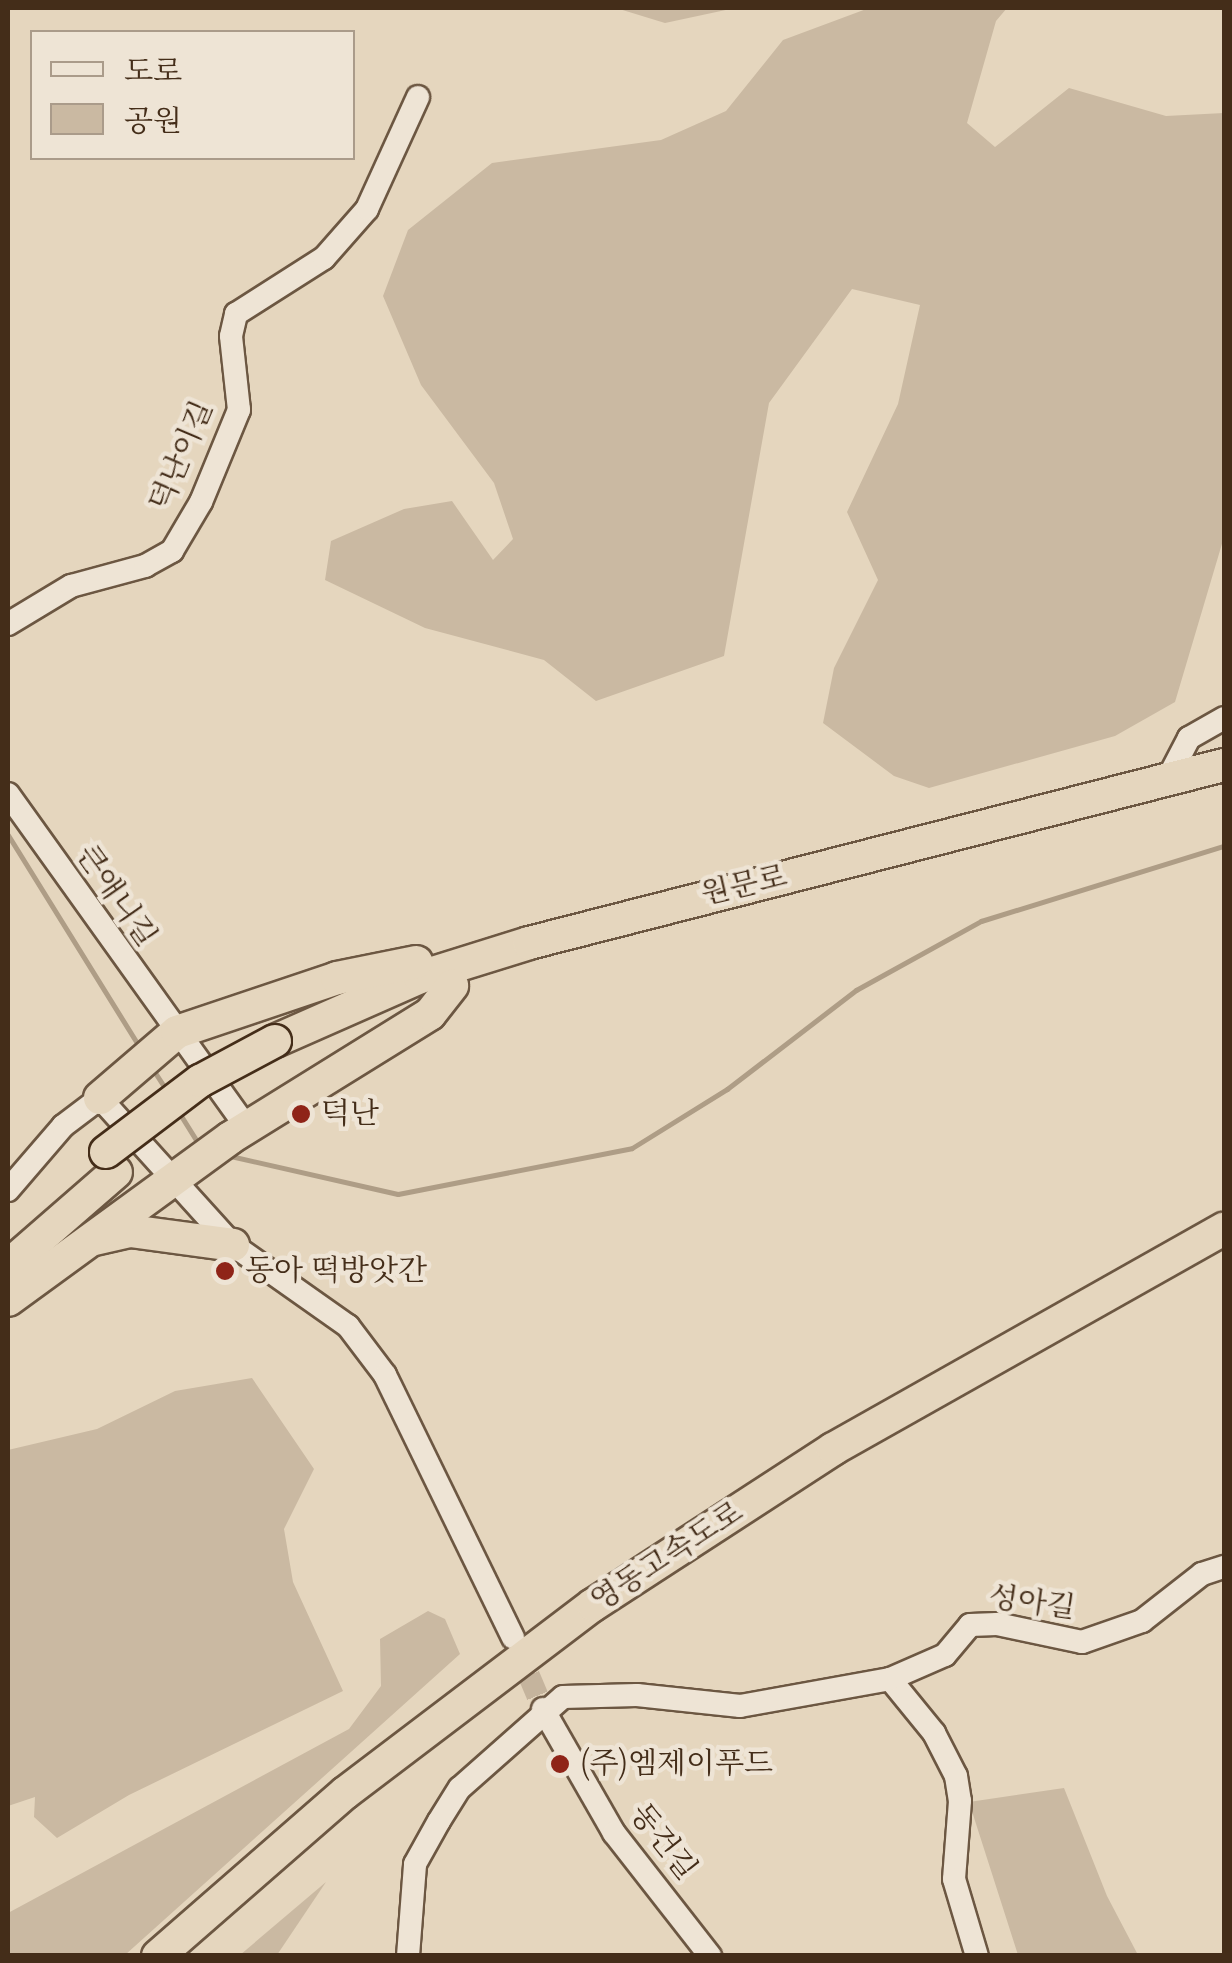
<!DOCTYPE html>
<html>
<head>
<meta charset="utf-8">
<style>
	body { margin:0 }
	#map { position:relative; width:1232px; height:1963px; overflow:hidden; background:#e5d6be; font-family:Cardo,"Noto Serif KR",serif }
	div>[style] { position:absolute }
	.green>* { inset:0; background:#cab9a2 }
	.stream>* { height:5px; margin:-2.5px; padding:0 2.5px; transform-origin:2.5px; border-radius:2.5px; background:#ae9d86 }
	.minor-tunnel>* { height:22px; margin-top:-11px; transform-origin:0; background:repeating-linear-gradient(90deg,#c5b49d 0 22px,transparent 0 33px) }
	.roads { filter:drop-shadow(2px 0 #6c5742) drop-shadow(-2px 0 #6c5742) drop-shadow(0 2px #6c5742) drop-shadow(0 -2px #6c5742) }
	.minor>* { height:22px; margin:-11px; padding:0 11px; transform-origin:11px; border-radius:11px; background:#eee4d5 }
	.highway>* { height:32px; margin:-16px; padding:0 16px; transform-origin:16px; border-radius:16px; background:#e5d6be }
	.bridges { filter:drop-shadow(2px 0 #442d19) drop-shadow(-2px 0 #442d19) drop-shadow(0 2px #442d19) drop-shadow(0 -2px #442d19) }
	.highway-bridge>* { height:32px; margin:-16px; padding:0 16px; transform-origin:16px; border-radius:16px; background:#e5d6be }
	.dots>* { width:28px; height:28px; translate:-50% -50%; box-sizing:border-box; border:5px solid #eee4d5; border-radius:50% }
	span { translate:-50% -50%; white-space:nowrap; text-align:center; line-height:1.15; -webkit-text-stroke:9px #eee4d5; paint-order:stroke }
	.street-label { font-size:30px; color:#442d19 }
	.poi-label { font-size:30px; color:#442d19 }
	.left { translate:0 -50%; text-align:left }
	.frame { position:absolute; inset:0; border:10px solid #442d19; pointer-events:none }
	.legend { position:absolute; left:30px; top:30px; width:325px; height:130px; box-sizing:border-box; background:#eee4d5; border:2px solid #aa9b8a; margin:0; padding:12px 18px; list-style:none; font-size:30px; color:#442d19 }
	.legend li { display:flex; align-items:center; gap:20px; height:50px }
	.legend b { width:50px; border:2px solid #aa9b8a }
</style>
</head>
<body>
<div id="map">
	<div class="green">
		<div style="clip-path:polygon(616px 8px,735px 8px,665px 23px)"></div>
		<div style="clip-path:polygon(869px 8px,1007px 8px,996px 21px,967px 123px,995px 147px,1069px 88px,1166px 116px,1224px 113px,1224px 537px,1175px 702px,1115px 736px,929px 788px,894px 776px,823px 723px,834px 668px,878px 580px,847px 512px,898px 404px,920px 305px,852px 289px,769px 403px,724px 656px,596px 701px,544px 660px,425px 628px,325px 580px,331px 541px,404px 509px,452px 501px,493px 560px,513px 539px,494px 483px,421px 385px,383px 296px,408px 230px,492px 163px,661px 140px,726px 111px,783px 40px)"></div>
		<div style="clip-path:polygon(252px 1378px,314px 1469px,284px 1529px,293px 1582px,343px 1691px,129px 1795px,57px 1838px,34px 1817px,35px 1797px,8px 1806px,8px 1450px,97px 1429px,175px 1391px)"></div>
		<div style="clip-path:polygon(428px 1611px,445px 1619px,460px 1654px,125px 1955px,8px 1955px,8px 1913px,349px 1729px,381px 1686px,380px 1639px)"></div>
		<div style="clip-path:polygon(1064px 1788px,1107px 1896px,1138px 1955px,1018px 1955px,969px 1802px)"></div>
		<div style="clip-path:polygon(326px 1882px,277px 1955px,240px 1955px)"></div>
	</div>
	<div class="stream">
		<div style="left:8px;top:835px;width:248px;rotate:58.2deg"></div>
		<div style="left:152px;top:1068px;width:30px;rotate:57deg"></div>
		<div style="left:178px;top:1111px;width:39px;rotate:58deg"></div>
		<div style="left:226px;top:1155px;width:176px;rotate:12.8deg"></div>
		<div style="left:398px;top:1194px;width:238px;rotate:-11.1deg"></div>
		<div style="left:632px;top:1148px;width:112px;rotate:-31.8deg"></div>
		<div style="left:727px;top:1089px;width:163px;rotate:-37.5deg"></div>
		<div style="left:856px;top:990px;width:143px;rotate:-28.9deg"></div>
		<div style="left:981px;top:921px;width:254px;rotate:-17.2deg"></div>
	</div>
	<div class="minor-tunnel">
		<div style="left:516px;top:1645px;width:69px;rotate:67.1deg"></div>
	</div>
	<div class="roads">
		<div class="minor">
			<div style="left:8px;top:624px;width:74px;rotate:-31.1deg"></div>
			<div style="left:71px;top:586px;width:77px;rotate:-15.1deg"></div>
			<div style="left:145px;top:566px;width:31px;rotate:-29deg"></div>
			<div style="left:172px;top:551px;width:57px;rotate:-59.4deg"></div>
			<div style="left:201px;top:502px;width:100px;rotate:-67.6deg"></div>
			<div style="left:239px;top:410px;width:74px;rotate:-96.2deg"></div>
			<div style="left:231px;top:336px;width:23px;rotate:-77deg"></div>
			<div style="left:236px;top:314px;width:104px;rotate:-32.5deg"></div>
			<div style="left:324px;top:258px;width:65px;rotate:-48.7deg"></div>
			<div style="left:367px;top:209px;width:123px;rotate:-65.5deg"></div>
			<div style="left:1165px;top:784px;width:52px;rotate:-62.4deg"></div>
			<div style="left:1189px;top:738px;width:40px;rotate:-29.7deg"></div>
			<div style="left:8px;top:794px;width:411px;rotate:54.4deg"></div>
			<div style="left:8px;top:1190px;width:84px;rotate:-49.3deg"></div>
			<div style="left:63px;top:1126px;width:46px;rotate:-37.1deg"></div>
			<div style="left:100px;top:1098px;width:198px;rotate:47.9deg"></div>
			<div style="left:233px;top:1245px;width:141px;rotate:35.2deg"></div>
			<div style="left:348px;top:1326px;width:61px;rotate:52.9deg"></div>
			<div style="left:385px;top:1375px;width:292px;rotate:64deg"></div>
			<div style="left:890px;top:1679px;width:70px;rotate:50.8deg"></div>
			<div style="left:934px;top:1733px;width:48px;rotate:62.9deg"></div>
			<div style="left:956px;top:1776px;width:25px;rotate:81deg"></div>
			<div style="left:960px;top:1801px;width:78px;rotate:94.4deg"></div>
			<div style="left:954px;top:1879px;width:80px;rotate:73.4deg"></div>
			<div style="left:543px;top:1709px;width:143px;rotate:60.2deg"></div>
			<div style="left:614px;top:1833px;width:156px;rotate:52deg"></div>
			<div style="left:408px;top:1956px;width:92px;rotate:-85.6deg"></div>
			<div style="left:415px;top:1864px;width:49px;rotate:-60.8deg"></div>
			<div style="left:439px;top:1821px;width:39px;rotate:-58deg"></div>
			<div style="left:460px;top:1788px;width:137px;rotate:-41.5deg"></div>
			<div style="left:563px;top:1697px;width:74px;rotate:-1.5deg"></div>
			<div style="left:637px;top:1695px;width:104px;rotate:6.1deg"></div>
			<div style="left:740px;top:1706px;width:152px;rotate:-10.2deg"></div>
			<div style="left:890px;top:1679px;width:60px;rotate:-23.6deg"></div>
			<div style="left:945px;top:1655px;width:39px;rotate:-50deg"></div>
			<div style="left:970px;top:1625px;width:27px;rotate:-2deg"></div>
			<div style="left:997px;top:1624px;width:87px;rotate:12deg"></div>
			<div style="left:1082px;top:1642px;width:64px;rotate:-19.3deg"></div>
			<div style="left:1142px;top:1621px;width:76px;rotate:-38.1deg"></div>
			<div style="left:1202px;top:1574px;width:23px;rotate:-18deg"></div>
		</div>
		<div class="highway">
			<div style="left:275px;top:1041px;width:158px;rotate:-23.8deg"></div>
			<div style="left:420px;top:977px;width:114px;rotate:-17.3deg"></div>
			<div style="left:529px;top:943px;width:717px;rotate:-14.37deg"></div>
			<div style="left:100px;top:1098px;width:101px;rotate:-40.6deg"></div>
			<div style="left:177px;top:1032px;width:169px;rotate:-18.6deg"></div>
			<div style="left:337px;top:978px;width:81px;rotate:-11.4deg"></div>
			<div style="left:95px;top:1239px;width:36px;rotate:-13deg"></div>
			<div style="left:130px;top:1231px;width:104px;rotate:7.7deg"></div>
			<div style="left:8px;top:1266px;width:143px;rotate:-41deg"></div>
			<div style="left:8px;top:1300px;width:275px;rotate:-36.1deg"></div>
			<div style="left:230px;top:1138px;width:235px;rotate:-31.8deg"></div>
			<div style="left:430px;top:1014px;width:36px;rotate:-52deg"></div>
			<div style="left:158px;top:1956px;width:248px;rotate:-41.1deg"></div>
			<div style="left:345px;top:1793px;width:311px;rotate:-37.2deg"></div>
			<div style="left:593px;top:1605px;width:286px;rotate:-33deg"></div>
			<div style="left:833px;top:1449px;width:449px;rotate:-29.4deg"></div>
		</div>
	</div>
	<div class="bridges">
		<div class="highway-bridge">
			<div style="left:106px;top:1152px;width:118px;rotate:-37.1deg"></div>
			<div style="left:200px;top:1081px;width:85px;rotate:-28.1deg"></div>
		</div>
	</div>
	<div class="dots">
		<div style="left:301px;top:1114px;background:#8f2418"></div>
		<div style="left:225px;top:1271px;background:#8f2418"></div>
		<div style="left:560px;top:1764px;background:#8f2418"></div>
	</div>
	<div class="street-label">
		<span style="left:182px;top:456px;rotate:-67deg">덕난이길</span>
		<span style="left:744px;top:886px;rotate:-13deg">원문로</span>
		<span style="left:116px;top:896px;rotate:55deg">큰애니길</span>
		<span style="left:667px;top:1557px;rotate:-33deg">영동고속도로</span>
		<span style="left:1032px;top:1603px;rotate:8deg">성아길</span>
		<span style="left:663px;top:1842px;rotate:52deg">동건길</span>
	</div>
	<div class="poi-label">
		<span class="left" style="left:321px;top:1114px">덕난</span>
		<span class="left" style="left:245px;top:1271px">동아 떡방앗간</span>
		<span class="left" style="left:580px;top:1764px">(주)엠제이푸드</span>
	</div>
	<div class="frame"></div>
	<ul class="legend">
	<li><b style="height:12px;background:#eee4d5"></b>도로</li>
	<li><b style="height:28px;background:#cab9a2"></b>공원</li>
	</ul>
</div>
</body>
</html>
